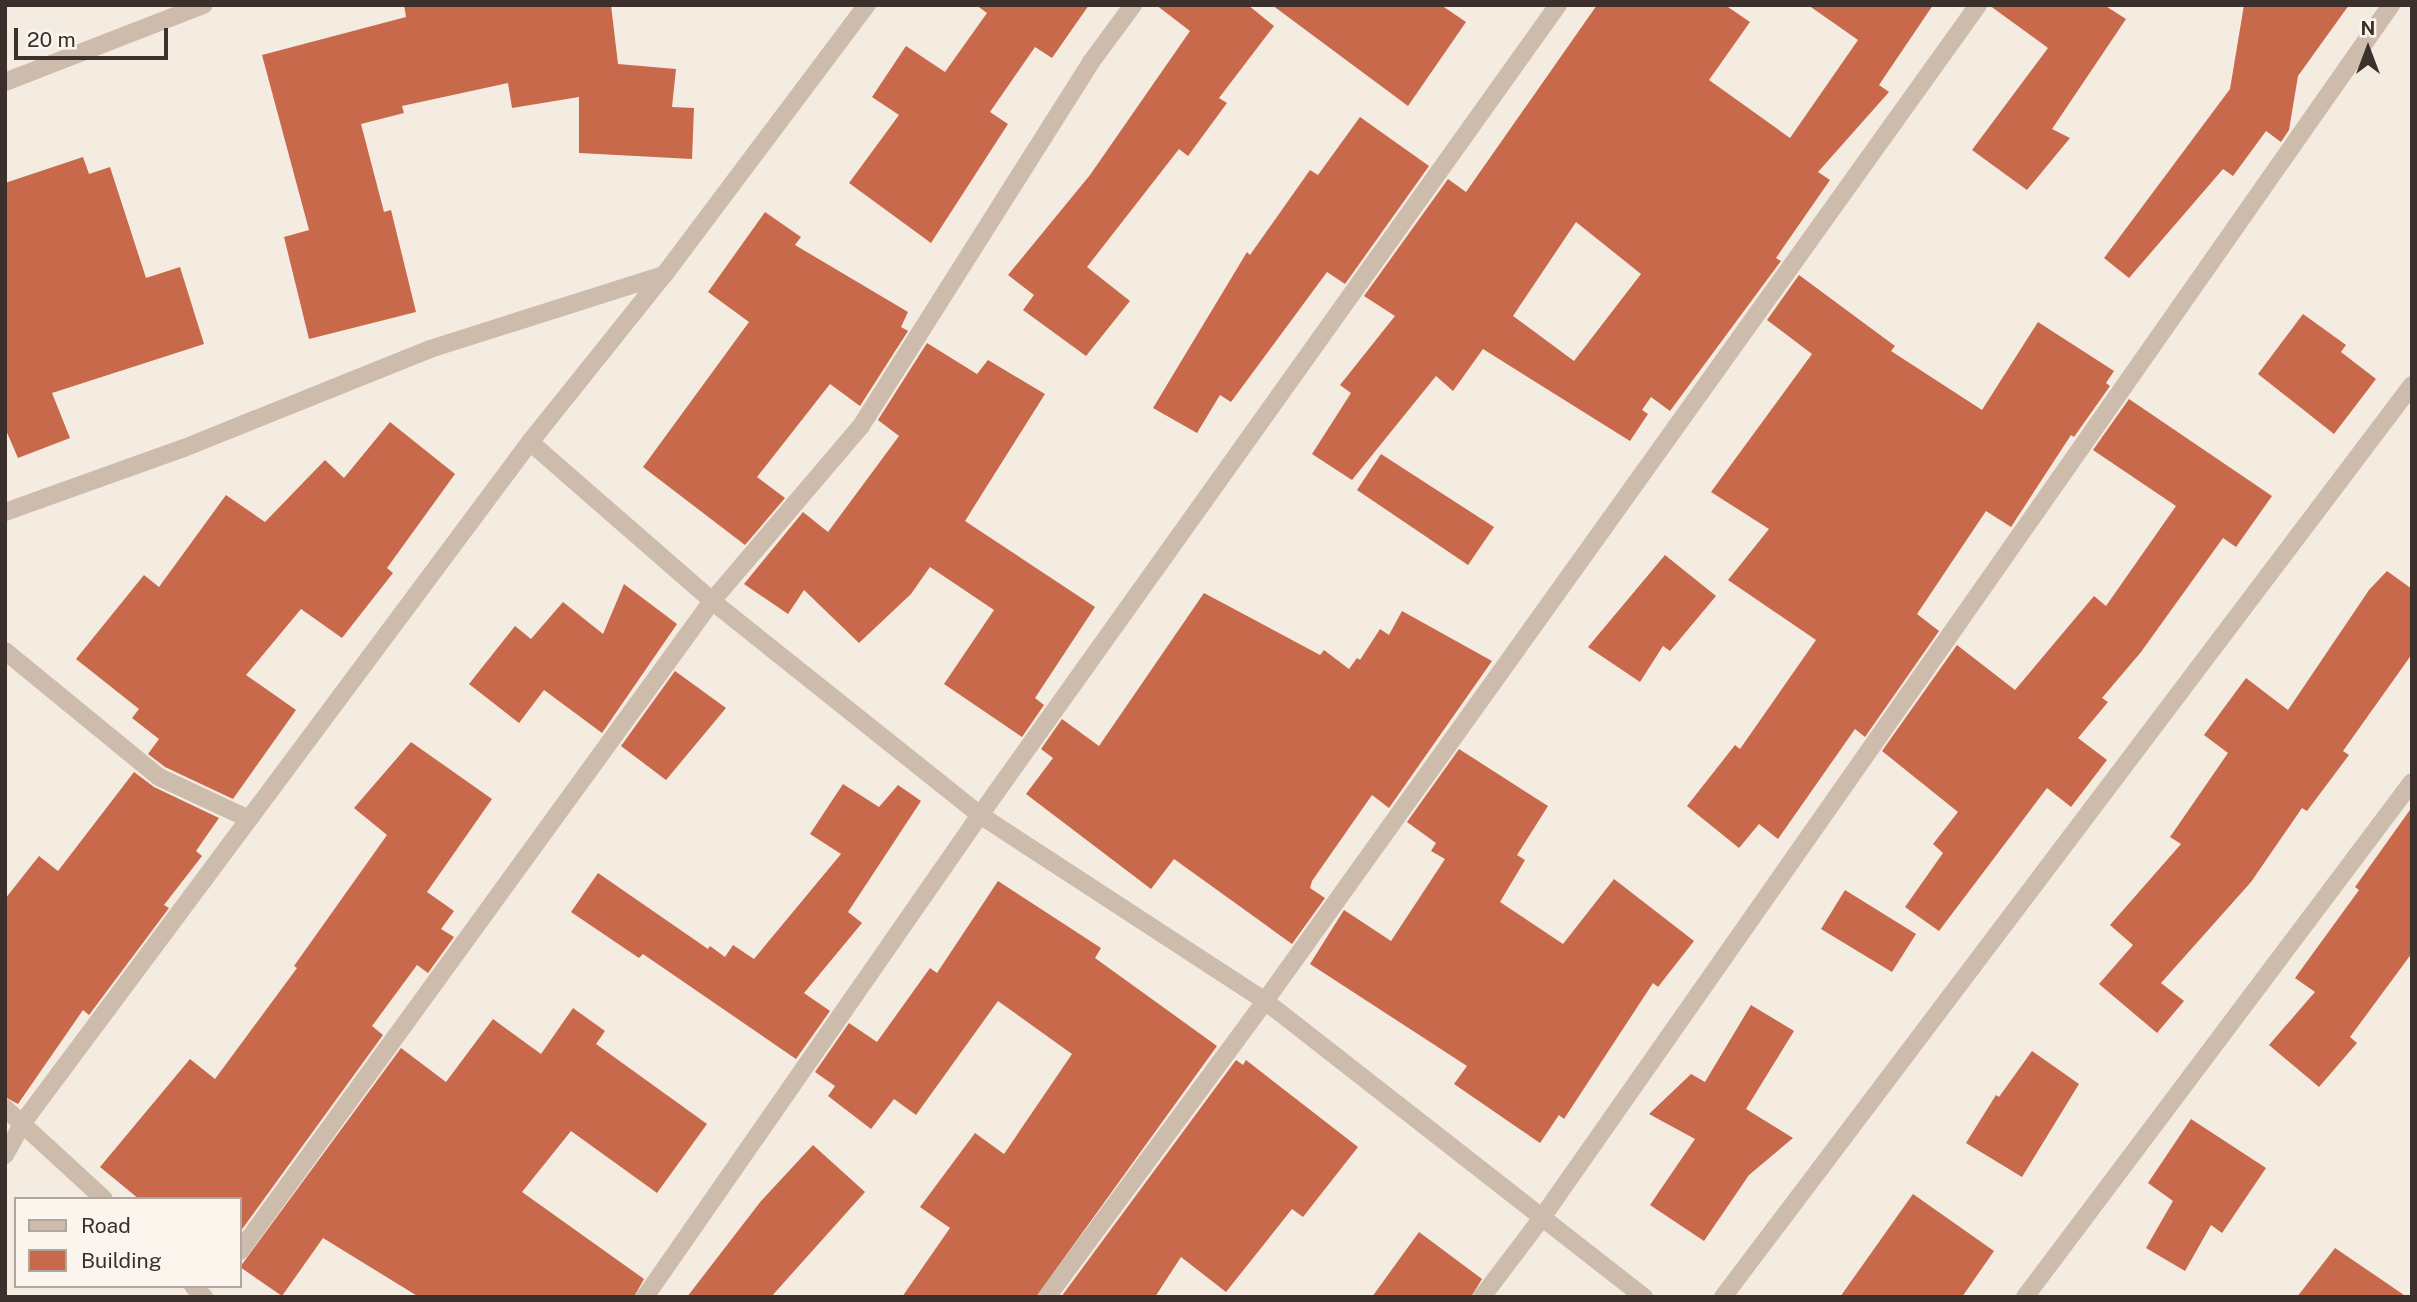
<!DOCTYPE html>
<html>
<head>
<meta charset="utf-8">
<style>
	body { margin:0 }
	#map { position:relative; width:2417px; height:1302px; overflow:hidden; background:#f4ebe1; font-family:"Public Sans",sans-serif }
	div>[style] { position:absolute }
	.building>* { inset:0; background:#c8694b }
	.street>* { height:18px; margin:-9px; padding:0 9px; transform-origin:9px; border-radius:9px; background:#cdbbac }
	span { translate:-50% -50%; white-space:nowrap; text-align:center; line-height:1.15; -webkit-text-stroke:7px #fbf5ee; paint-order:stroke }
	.frame { position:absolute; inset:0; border:7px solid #3b302b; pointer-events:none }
	.legend { position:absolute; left:14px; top:1197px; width:228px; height:91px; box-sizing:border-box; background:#fbf5ee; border:2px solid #aea6a0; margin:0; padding:9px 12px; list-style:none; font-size:21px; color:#3b302b }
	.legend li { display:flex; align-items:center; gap:14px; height:35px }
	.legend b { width:35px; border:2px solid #aea6a0 }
	.north { position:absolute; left:2333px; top:14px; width:70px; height:70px; -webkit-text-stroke:5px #fbf5ee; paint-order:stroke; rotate:0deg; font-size:19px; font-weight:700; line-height:28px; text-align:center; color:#3b302b }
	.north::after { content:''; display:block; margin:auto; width:24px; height:32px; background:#3b302b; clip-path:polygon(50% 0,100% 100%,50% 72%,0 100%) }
	.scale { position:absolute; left:14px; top:28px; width:154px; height:32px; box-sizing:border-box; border:4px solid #3b302b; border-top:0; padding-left:9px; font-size:21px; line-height:24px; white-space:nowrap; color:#3b302b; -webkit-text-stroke:5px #fbf5ee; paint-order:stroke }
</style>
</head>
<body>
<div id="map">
	<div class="building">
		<div style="clip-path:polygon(404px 5px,611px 5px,618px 64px,676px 69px,672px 107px,694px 108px,692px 159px,579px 153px,579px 97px,512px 108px,508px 83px,402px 106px,404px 113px,361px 124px,384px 212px,391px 210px,416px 312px,309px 339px,284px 237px,309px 230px,262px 55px,406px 17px)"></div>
		<div style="clip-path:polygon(976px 5px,1089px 5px,1052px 58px,1035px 47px,990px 112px,1008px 124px,931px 243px,849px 183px,899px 115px,872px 97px,906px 46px,945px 72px,987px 13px)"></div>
		<div style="clip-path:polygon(1156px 5px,1248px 5px,1274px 26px,1219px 98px,1227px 103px,1188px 156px,1179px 149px,1087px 267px,1130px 301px,1086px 356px,1023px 310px,1034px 295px,1008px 275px,1090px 175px,1190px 31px)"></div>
		<div style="clip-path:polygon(1272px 5px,1441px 5px,1466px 22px,1408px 106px)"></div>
		<div style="clip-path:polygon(evenodd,1597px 5px,1725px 5px,1750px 22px,1709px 80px,1790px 138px,1858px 40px,1808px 5px,1933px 5px,1879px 85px,1889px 92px,1818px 172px,1830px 180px,1776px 258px,1781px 261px,1670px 411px,1651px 397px,1642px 410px,1648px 414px,1630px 441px,1483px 349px,1453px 391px,1436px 376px,1352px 480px,1312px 454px,1351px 393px,1340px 385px,1395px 316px,1364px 296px,1448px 179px,1466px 192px,1597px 5px,1576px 222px,1641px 274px,1574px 361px,1513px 316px,1576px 222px)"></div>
		<div style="clip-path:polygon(1989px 5px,2104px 5px,2126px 19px,2052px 129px,2070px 138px,2027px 190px,1972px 150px,2048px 48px)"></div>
		<div style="clip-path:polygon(2244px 5px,2349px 5px,2298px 76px,2289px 130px,2281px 142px,2266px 131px,2233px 176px,2223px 169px,2129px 278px,2104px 258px,2230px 89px)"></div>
		<div style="clip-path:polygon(1360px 117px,1429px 166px,1345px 284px,1327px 272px,1231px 402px,1220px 395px,1197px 433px,1153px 408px,1247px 252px,1250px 255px,1310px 170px,1318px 175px)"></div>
		<div style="clip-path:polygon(83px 157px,89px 174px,110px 167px,146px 278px,180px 267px,204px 344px,52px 393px,70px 438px,18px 458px,5px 428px,5px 183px)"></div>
		<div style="clip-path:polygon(765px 212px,801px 237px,795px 245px,908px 312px,901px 327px,908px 331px,860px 406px,830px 384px,757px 477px,785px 498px,745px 545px,643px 467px,749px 322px,708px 292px)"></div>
		<div style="clip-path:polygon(1799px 275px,1895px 346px,1891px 351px,1982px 410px,2038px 322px,2114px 371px,2106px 383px,2110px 386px,2074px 437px,2071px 435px,2011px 527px,1986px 511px,1917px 614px,1939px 631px,1865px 737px,1855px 729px,1778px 839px,1759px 824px,1739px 848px,1687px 806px,1735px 745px,1740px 749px,1816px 640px,1728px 580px,1769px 529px,1711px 492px,1812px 354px,1767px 320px)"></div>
		<div style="clip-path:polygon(2303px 314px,2346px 345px,2341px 352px,2376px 379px,2334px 434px,2258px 374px)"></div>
		<div style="clip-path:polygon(927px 343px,977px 374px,988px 360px,1045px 394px,965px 521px,1095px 607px,1035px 698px,1044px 705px,1022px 737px,944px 684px,994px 610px,930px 567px,911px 594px,859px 643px,804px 590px,788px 614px,744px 584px,803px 512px,828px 532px,899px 436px,878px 420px)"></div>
		<div style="clip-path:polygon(2129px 399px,2272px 496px,2236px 547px,2223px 538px,2141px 652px,2102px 698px,2108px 702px,2078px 738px,2107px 760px,2071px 807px,2047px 788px,1939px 931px,1905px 907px,1943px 853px,1933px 844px,1958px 812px,1882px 751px,1957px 645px,2015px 690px,2094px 596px,2106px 606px,2176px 506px,2093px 450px)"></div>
		<div style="clip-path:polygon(390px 422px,455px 474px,387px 568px,393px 573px,342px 638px,301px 609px,246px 675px,296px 710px,233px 799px,165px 767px,148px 754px,159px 739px,132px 718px,139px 709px,76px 659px,144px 575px,159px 587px,226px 495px,265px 522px,325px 460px,344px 478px)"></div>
		<div style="clip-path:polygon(1381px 454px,1494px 527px,1468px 565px,1357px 490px)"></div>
		<div style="clip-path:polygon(1665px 555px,1716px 596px,1670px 651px,1663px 646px,1640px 682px,1588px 647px)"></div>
		<div style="clip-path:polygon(2387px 571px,2412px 589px,2412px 654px,2343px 751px,2349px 755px,2307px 811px,2302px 808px,2251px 882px,2161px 983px,2184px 1001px,2157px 1033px,2099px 984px,2133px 945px,2110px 925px,2181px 844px,2170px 837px,2228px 753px,2204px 735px,2246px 678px,2288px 710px,2369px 590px)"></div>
		<div style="clip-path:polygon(624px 584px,677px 624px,602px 733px,544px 690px,519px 723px,469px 684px,515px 626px,531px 639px,563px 602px,603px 634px)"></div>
		<div style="clip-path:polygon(1204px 593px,1320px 655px,1324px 650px,1349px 669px,1357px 658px,1360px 660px,1380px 629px,1389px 635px,1402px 611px,1492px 661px,1389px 808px,1372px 795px,1312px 881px,1310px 888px,1325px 898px,1292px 944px,1174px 859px,1151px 889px,1026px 794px,1053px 758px,1041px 749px,1062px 719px,1099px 746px)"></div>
		<div style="clip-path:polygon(675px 671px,726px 708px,666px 780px,621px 746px)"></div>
		<div style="clip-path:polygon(411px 742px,492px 799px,427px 892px,454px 911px,441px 929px,454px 937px,428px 973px,417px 965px,372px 1026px,383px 1035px,240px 1232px,240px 1199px,139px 1199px,100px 1167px,190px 1059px,215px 1079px,297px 968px,294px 966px,387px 835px,354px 808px)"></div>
		<div style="clip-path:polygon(1459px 749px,1548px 806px,1517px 855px,1525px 860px,1500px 902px,1563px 944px,1614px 879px,1694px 941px,1658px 987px,1653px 983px,1564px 1119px,1559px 1115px,1540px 1143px,1454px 1084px,1467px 1066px,1310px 964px,1344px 910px,1391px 941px,1445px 859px,1431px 851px,1436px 843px,1407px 822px)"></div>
		<div style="clip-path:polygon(134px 772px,154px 787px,219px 818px,196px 851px,202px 856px,164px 905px,169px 908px,89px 1015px,83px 1010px,18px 1104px,5px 1097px,5px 899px,39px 856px,58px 871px)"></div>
		<div style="clip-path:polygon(843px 784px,879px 807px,898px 785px,921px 801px,848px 912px,862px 923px,804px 993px,830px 1011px,796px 1059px,643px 954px,639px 958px,571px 912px,598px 873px,708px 949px,710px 946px,725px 957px,733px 945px,754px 959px,841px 854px,810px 834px)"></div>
		<div style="clip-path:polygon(2412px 807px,2412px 953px,2350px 1037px,2357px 1043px,2319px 1087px,2269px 1045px,2315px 992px,2295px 978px,2359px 890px,2355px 887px)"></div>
		<div style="clip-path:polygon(998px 881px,1101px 948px,1095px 958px,1217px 1046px,1036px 1297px,902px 1297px,950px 1228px,920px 1207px,975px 1133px,1004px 1154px,1072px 1054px,998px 1001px,916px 1115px,894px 1099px,871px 1129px,828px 1096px,835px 1086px,815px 1072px,849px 1023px,877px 1042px,930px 968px,937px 973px)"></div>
		<div style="clip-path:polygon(1845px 890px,1916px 934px,1892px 972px,1821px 929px)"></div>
		<div style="clip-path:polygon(1751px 1005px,1794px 1031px,1746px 1109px,1793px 1138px,1749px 1175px,1704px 1241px,1650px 1205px,1695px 1139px,1649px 1114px,1691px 1074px,1705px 1082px)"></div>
		<div style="clip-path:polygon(573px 1008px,605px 1031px,596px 1044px,707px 1124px,657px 1193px,571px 1131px,522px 1192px,644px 1279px,634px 1297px,419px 1297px,323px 1238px,282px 1296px,240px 1267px,401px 1048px,446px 1082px,493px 1019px,541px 1054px)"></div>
		<div style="clip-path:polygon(2032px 1051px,2079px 1084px,2022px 1177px,1966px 1143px,1996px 1095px,1999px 1097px)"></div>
		<div style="clip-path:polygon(1236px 1060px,1243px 1065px,1246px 1060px,1358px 1147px,1303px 1217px,1292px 1209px,1226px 1292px,1181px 1257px,1155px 1297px,1061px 1297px)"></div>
		<div style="clip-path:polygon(2191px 1119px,2266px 1168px,2222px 1233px,2211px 1225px,2185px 1271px,2146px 1248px,2173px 1201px,2148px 1183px)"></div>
		<div style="clip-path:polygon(813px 1145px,865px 1192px,771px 1297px,687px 1297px,761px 1201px)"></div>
		<div style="clip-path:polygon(1913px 1194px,1994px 1251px,1962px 1297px,1840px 1297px)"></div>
		<div style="clip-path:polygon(1419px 1232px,1482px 1279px,1471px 1297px,1372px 1297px)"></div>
		<div style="clip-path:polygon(2335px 1248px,2407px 1297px,2297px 1297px)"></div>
	</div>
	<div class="street">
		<div style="left:5px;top:82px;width:213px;rotate:-21.2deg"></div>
		<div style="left:530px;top:442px;width:242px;rotate:41.1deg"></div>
		<div style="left:712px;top:601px;width:343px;rotate:38.6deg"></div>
		<div style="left:980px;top:815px;width:340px;rotate:33.1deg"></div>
		<div style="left:1265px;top:1001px;width:481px;rotate:38deg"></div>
		<div style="left:5px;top:512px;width:190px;rotate:-19.7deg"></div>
		<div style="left:184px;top:448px;width:265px;rotate:-21.9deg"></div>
		<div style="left:430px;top:349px;width:244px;rotate:-17.6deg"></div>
		<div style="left:5px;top:651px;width:199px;rotate:39.3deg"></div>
		<div style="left:159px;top:777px;width:99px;rotate:25deg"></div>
		<div style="left:5px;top:1108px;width:134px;rotate:42.6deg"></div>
		<div style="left:5px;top:1155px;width:39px;rotate:-61deg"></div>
		<div style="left:24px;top:1121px;width:847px;rotate:-53.31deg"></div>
		<div style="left:530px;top:442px;width:214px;rotate:-51.3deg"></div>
		<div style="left:664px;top:275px;width:338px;rotate:-53.1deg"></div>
		<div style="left:240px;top:1251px;width:803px;rotate:-54.01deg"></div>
		<div style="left:712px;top:601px;width:230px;rotate:-49.6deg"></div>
		<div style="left:861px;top:426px;width:431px;rotate:-57.7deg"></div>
		<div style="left:1091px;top:62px;width:71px;rotate:-53.6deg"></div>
		<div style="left:193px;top:1286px;width:16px;rotate:45deg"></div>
		<div style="left:645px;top:1297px;width:587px;rotate:-55.2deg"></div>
		<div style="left:980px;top:815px;width:995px;rotate:-54.49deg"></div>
		<div style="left:1047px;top:1297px;width:368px;rotate:-53.6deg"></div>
		<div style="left:1265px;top:1001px;width:1225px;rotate:-54.4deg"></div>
		<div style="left:1482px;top:1297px;width:98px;rotate:-52.9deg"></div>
		<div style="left:1541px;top:1219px;width:1482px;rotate:-55deg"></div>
		<div style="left:1723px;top:1297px;width:1143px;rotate:-52.93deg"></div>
		<div style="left:2025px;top:1297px;width:644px;rotate:-53.08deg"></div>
	</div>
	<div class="frame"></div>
	<ul class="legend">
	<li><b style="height:9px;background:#cdbbac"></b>Road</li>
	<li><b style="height:19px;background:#c8694b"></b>Building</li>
	</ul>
	<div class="north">N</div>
	<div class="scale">20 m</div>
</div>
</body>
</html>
